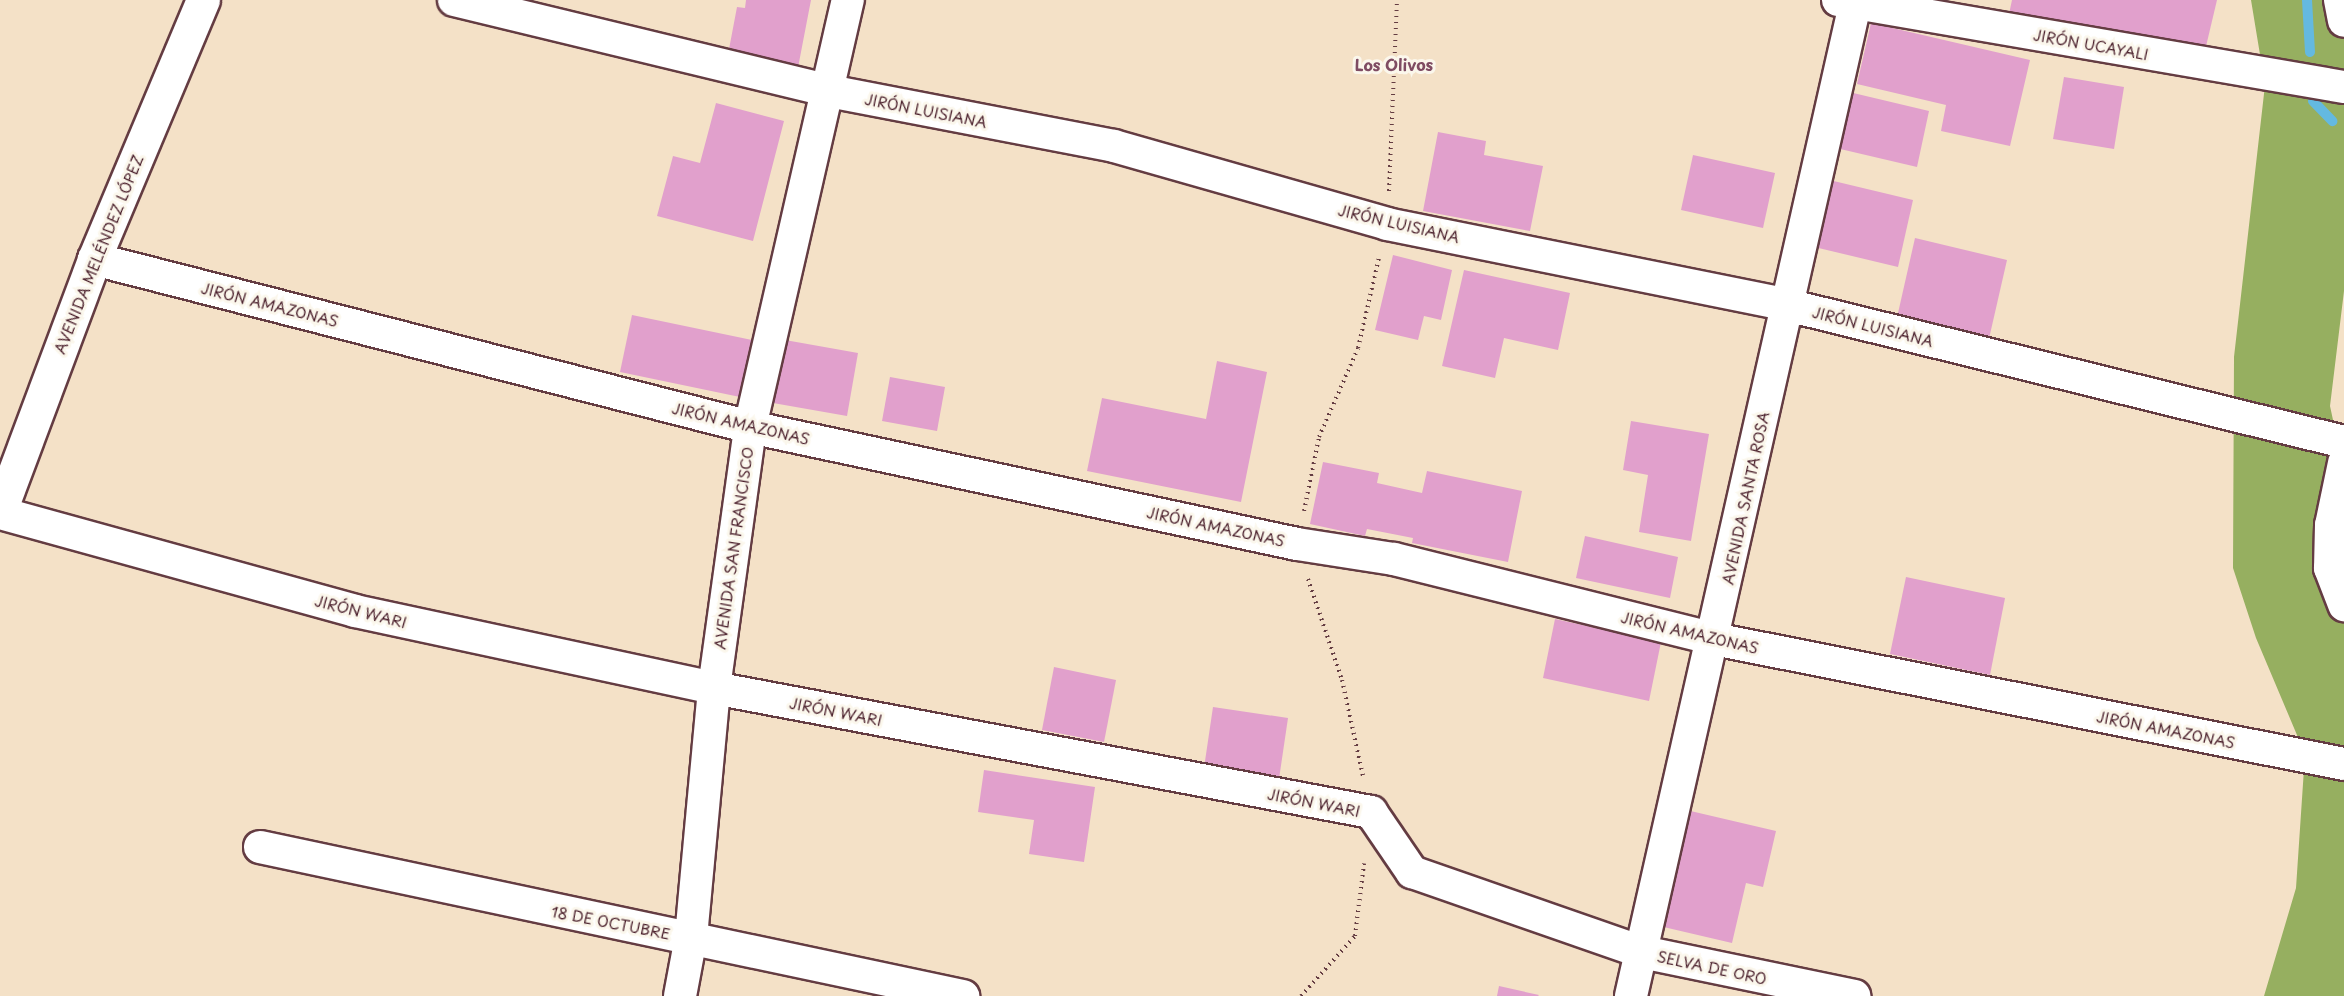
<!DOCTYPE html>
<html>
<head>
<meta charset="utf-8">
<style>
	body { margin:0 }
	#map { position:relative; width:2344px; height:996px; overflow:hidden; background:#f4e1c7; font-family:"Playpen Sans",sans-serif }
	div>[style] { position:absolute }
	.forest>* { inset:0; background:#96af60 }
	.stream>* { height:10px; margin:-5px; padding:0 5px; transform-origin:5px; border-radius:5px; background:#64b9e0 }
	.building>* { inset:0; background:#e1a0cc }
	.path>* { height:4px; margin-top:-2px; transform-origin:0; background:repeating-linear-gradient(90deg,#643c42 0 1.5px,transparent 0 6px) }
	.roads { filter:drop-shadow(2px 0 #643c42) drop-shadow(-2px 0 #643c42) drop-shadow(0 2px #643c42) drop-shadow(0 -2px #643c42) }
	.minor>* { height:32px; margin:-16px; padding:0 16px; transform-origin:16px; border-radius:16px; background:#fff }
	.tertiary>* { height:33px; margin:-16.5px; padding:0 16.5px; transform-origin:16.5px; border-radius:16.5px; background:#fff }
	span { translate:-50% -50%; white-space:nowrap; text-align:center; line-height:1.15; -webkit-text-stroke:6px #fbf7ec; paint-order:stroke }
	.street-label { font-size:15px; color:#4a1f2b }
	.neighbourhood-label { font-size:16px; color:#7f4c63; font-weight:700 }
</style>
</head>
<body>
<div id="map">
	<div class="forest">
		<div style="clip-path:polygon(2251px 0,2344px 0,2344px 291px,2330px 406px,2344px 471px,2344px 996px,2264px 996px,2296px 888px,2305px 754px,2256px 638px,2233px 568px,2234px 357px,2265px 85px)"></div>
	</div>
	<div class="stream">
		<div style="left:2307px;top:0;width:52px;rotate:86.7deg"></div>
		<div style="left:2313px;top:101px;width:28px;rotate:46deg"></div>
	</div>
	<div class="building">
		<div style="clip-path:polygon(746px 0,811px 0,796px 78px,726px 65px,737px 7px,745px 8px)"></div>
		<div style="clip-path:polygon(2012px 0,2217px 0,2203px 59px,2009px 14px)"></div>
		<div style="clip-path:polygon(1871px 23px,2030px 60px,2010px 146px,1941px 131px,1946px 105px,1857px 84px)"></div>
		<div style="clip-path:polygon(2064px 77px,2124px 87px,2114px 149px,2053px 139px)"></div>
		<div style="clip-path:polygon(1849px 92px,1929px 111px,1917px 167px,1836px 148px)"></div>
		<div style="clip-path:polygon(716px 103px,784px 121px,753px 241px,657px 216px,673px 156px,700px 163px)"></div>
		<div style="clip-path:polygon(1438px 132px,1486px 141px,1484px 155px,1543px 166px,1530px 231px,1423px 211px)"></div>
		<div style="clip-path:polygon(1693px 155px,1775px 173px,1763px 228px,1681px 210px)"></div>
		<div style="clip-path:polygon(1821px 178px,1913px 200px,1898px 267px,1806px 245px)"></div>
		<div style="clip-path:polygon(1915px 238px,2007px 260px,1988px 343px,1896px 322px)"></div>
		<div style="clip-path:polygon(1393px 255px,1452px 270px,1441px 320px,1424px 316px,1418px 340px,1375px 330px)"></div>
		<div style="clip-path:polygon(1464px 270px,1570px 293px,1558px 350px,1504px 338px,1495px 378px,1442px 366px)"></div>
		<div style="clip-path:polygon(632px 315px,752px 340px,740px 397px,620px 372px)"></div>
		<div style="clip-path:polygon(785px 340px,858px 353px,847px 416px,773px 403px)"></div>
		<div style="clip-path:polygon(1217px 361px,1267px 372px,1241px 502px,1087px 471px,1102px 398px,1206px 419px)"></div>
		<div style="clip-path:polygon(890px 377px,945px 387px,937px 431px,882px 421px)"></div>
		<div style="clip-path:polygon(1631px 421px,1709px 434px,1691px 541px,1639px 532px,1648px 475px,1623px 470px)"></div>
		<div style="clip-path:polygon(1323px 462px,1379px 473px,1377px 483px,1422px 493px,1427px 471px,1522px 491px,1508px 562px,1412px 543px,1413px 538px,1367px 529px,1365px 536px,1310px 524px)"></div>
		<div style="clip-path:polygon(1585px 536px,1678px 557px,1670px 598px,1576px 578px)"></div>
		<div style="clip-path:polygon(1906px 577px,2005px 598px,1990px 675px,1890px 654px)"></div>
		<div style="clip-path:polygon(1555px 619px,1661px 642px,1649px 701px,1543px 678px)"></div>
		<div style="clip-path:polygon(1054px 667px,1116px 680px,1104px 742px,1042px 730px)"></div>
		<div style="clip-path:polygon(1213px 707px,1288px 718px,1279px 779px,1204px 768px)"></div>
		<div style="clip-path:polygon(984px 770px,1095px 787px,1084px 862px,1029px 854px,1034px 820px,978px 812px)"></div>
		<div style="clip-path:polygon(1682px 809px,1776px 831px,1763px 887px,1746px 883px,1732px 943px,1655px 925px)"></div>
		<div style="clip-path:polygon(1499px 986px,1539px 995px,1538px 996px,1497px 996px)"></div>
	</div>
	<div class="path">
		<div style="left:1389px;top:191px;width:191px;rotate:-87.6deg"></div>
		<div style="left:1304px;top:511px;width:76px;rotate:-78.5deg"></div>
		<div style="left:1319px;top:437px;width:97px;rotate:-66.3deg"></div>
		<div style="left:1358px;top:348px;width:92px;rotate:-76.9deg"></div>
		<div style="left:1308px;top:579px;width:107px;rotate:71.4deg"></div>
		<div style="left:1342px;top:680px;width:98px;rotate:77.7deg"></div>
		<div style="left:1301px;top:996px;width:81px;rotate:-48deg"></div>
		<div style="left:1355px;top:936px;width:73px;rotate:-82.9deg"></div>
	</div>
	<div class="roads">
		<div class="minor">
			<div style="left:454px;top:0;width:386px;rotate:13.6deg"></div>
			<div style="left:829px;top:91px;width:290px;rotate:10.9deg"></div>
			<div style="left:1114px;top:146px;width:284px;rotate:15.9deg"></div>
			<div style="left:1387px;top:224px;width:408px;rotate:11.4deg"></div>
			<div style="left:1787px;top:305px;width:574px;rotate:13.82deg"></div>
			<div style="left:1838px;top:0;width:513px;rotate:9.76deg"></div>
			<div style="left:2340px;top:0;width:21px;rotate:79deg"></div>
			<div style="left:94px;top:259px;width:677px;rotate:14.36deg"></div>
			<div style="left:750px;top:427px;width:559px;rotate:12.07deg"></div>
			<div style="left:1297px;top:544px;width:98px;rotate:8.8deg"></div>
			<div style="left:1394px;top:559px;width:330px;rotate:14deg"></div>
			<div style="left:1714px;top:639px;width:642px;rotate:11.22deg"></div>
			<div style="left:2344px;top:463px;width:63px;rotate:101.8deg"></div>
			<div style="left:2331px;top:525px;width:43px;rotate:91.3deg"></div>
			<div style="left:2330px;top:568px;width:40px;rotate:69deg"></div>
			<div style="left:0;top:513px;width:368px;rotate:15.4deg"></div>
			<div style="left:355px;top:611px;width:367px;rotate:12.1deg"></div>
			<div style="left:714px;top:688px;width:669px;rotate:10.69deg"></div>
			<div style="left:1371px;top:812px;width:73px;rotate:55.7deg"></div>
			<div style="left:1412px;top:872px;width:244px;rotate:19.2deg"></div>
			<div style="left:1642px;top:952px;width:217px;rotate:11.7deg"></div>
			<div style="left:260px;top:847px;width:719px;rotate:11.97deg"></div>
			<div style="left:680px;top:996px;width:60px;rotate:-79.4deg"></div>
			<div style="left:691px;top:937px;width:250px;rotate:-84.7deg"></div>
			<div style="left:714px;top:688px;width:263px;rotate:-82.1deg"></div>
			<div style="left:750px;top:427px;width:438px;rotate:-77.1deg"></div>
			<div style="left:1631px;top:996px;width:1021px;rotate:-77.27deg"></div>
		</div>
		<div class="tertiary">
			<div style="left:0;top:511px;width:269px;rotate:-69.5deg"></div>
			<div style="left:94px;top:259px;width:281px;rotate:-67.2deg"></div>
		</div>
	</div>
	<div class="street-label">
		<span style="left:2091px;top:44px;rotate:10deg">JIRÓN UCAYALI</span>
		<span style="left:926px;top:110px;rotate:11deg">JIRÓN LUISIANA</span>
		<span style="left:1399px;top:223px;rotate:13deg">JIRÓN LUISIANA</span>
		<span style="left:98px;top:254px;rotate:-68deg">AVENIDA MELÉNDEZ LÓPEZ</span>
		<span style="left:270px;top:304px;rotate:14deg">JIRÓN AMAZONAS</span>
		<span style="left:1873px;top:326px;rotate:14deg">JIRÓN LUISIANA</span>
		<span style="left:741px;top:423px;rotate:13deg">JIRÓN AMAZONAS</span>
		<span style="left:1745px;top:498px;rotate:-78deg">AVENIDA SANTA ROSA</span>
		<span style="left:1216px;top:526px;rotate:12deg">JIRÓN AMAZONAS</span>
		<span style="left:733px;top:548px;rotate:-82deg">AVENIDA SAN FRANCISCO</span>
		<span style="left:361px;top:611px;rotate:14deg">JIRÓN WARI</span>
		<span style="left:1690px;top:632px;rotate:13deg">JIRÓN AMAZONAS</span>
		<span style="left:836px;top:711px;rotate:11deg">JIRÓN WARI</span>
		<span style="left:2166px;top:729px;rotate:11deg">JIRÓN AMAZONAS</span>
		<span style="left:1314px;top:802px;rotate:11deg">JIRÓN WARI</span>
		<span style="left:611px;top:922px;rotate:11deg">18 DE OCTUBRE</span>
		<span style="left:1712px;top:967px;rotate:12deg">SELVA DE ORO</span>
	</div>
	<div class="neighbourhood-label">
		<span style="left:1394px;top:64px">Los Olivos</span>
	</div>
</div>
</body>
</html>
